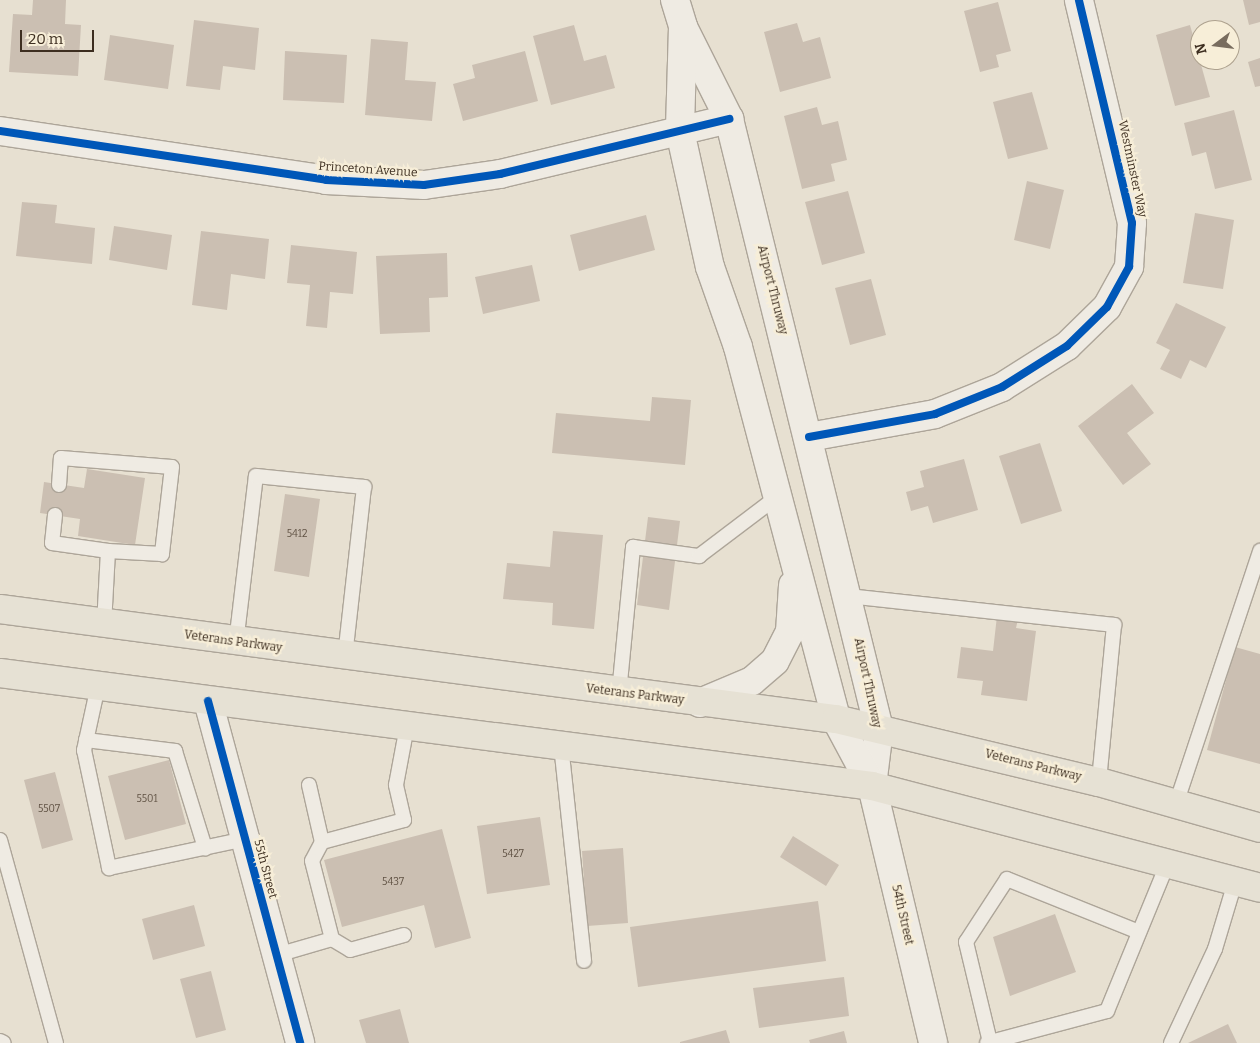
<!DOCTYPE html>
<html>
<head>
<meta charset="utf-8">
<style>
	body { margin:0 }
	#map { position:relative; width:1260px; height:1043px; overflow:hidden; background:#e7e0d1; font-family:Bitter,serif }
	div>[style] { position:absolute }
	.building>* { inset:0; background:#cbbfb2 }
	.roads { filter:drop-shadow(1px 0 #ada599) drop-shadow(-1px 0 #ada599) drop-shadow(0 1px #ada599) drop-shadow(0 -1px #ada599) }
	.service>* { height:14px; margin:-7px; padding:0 7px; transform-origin:7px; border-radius:7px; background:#efebe3 }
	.minor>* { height:28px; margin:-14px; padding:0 14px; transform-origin:14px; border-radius:14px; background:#efebe3 }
	.secondary>* { height:28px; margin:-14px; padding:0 14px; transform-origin:14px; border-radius:14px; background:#efebe3 }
	.primary>* { height:28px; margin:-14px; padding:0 14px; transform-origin:14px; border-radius:14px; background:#e6e1d4 }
	.cycleway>* { height:8px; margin:-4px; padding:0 4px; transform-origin:4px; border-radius:4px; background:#0057b8 }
	span { translate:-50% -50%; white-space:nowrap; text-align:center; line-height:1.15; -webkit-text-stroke:4.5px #f7eed8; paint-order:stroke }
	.number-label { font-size:10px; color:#605244 }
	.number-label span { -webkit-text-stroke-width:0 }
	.street-label { font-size:12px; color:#3d2e20 }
	.north { position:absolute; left:1190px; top:20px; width:50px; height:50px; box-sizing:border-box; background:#f7eed8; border:1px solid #ada18e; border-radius:50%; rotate:255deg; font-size:14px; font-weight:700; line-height:20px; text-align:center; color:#3d2e20 }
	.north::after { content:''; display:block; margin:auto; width:18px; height:22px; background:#786c5e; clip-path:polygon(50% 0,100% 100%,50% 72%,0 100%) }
	.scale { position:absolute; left:20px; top:30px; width:74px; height:22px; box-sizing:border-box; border:2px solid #3d2e20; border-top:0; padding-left:6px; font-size:15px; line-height:18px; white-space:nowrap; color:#3d2e20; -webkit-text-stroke:4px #f7eed8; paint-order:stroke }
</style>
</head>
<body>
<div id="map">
	<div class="building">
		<div style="clip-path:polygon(33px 0,66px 0,65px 24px,81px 25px,78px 76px,9px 72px,13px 14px,32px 15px)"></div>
		<div style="clip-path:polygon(1243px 0,1260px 0,1260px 22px,1249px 25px)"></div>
		<div style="clip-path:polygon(998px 2px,1011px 51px,996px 55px,999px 67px,980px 72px,964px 11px)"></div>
		<div style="clip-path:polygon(194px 20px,259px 28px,255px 70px,223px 66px,220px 90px,186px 86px)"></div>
		<div style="clip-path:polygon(797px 23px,803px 42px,820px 37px,831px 78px,780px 92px,764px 32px)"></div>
		<div style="clip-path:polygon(574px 25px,584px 61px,606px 55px,615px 88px,551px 105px,533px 36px)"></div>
		<div style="clip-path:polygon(1190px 25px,1210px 97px,1175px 106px,1156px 35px)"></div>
		<div style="clip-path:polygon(110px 35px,174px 45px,168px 89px,104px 80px)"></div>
		<div style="clip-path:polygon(371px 39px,408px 42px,405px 80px,436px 82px,432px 121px,365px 115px)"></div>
		<div style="clip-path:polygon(285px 51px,347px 55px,344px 103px,283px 100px)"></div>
		<div style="clip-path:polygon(525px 51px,538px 101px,463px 121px,453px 84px,475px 78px,472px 65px)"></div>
		<div style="clip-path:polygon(1260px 58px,1260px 86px,1255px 87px,1248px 62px)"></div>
		<div style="clip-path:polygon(1032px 92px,1048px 149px,1008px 159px,993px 102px)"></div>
		<div style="clip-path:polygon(817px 107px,822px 125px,838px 121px,847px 160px,831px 164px,835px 181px,802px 189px,784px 116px)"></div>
		<div style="clip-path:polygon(1234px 110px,1252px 180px,1215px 189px,1206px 152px,1192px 156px,1184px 123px)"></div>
		<div style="clip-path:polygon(1027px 181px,1064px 190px,1050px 249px,1014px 240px)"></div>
		<div style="clip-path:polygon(848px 191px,865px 253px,822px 265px,805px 202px)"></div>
		<div style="clip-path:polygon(22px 202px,57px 205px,55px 223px,95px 228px,92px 264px,16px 256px)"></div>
		<div style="clip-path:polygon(1195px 213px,1234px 220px,1223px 289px,1183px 283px)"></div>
		<div style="clip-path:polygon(646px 215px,655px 250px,579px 271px,570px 235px)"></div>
		<div style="clip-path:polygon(114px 226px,172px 235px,167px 270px,109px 260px)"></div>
		<div style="clip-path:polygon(201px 231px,269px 239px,265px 279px,231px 274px,227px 310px,192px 305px)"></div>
		<div style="clip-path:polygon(291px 245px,357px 252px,353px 294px,330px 292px,327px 328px,306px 326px,310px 285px,287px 283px)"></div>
		<div style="clip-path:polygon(447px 253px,448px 297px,429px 298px,430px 332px,380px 334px,376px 256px)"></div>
		<div style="clip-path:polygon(532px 265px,540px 301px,483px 314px,475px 277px)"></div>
		<div style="clip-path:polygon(871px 279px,886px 335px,850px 345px,835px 288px)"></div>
		<div style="clip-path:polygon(1176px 303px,1226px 327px,1206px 368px,1190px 360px,1181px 379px,1160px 369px,1170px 350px,1156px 343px)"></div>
		<div style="clip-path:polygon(1132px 384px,1154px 413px,1127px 433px,1151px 464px,1123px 485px,1078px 426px)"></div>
		<div style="clip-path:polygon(652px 397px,691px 400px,685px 465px,552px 453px,556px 413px,650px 421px)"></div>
		<div style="clip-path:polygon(1040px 443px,1062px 511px,1021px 524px,999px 456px)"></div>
		<div style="clip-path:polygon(964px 459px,978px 510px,933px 523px,928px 506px,911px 511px,906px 492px,924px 487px,920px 471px)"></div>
		<div style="clip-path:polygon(87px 469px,145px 478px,135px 545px,78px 536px,80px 519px,40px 513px,44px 482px,84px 488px)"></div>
		<div style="clip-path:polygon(285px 494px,320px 499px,309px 577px,274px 571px)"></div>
		<div style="clip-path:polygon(648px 517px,680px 521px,669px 610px,637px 605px)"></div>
		<div style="clip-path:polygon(553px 531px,603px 535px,594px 629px,552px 625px,553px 603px,503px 599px,507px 563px,550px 567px)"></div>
		<div style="clip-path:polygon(997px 616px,1018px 619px,1016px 628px,1036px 631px,1027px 701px,981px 695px,983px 681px,957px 678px,961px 647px,993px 651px)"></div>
		<div style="clip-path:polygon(1235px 647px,1260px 654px,1260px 764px,1207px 750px)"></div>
		<div style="clip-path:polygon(169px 760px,186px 824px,125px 840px,108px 776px)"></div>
		<div style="clip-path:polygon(55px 772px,73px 840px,42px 849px,24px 780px)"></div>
		<div style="clip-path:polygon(540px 817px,550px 885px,487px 894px,477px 826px)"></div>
		<div style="clip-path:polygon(442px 829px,471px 938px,435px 948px,424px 905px,342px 927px,324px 860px)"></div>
		<div style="clip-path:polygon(793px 836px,839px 865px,826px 886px,780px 857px)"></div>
		<div style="clip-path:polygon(623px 848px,628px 923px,587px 926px,582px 851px)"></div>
		<div style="clip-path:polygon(818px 901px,826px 961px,638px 987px,630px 927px)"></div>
		<div style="clip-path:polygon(194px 905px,205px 946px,153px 960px,142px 919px)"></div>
		<div style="clip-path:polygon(1055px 914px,1076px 972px,1010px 996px,993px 937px)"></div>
		<div style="clip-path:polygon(211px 971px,226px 1030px,196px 1038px,180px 979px)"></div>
		<div style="clip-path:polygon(844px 977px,849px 1016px,759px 1028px,753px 988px)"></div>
		<div style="clip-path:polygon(400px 1009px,409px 1043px,366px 1043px,359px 1020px)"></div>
		<div style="clip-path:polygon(1228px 1024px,1237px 1043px,1188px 1043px)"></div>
		<div style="clip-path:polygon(726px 1030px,730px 1043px,680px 1043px,680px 1042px)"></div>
		<div style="clip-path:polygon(844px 1031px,847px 1043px,810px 1043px,809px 1040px)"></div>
	</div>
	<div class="roads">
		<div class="service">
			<div style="left:59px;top:485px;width:27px;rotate:-86deg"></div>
			<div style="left:61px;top:458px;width:111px;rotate:4.6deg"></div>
			<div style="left:172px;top:467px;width:88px;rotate:96.6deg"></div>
			<div style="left:162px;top:554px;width:54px;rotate:-176.8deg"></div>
			<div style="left:55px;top:515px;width:28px;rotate:96deg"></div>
			<div style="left:52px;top:543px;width:57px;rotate:8.1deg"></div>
			<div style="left:108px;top:551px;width:73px;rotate:93.1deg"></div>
			<div style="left:848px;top:596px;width:268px;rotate:6.2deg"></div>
			<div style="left:1114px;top:625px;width:158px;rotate:95.5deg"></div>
			<div style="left:236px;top:643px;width:168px;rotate:-83.2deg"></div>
			<div style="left:256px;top:476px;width:109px;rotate:5.8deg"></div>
			<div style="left:364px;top:487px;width:171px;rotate:96.4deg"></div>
			<div style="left:98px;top:686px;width:66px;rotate:102.3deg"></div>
			<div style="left:84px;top:750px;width:121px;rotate:78deg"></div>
			<div style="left:109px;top:868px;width:139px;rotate:-12deg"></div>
			<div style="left:619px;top:693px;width:147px;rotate:-84.5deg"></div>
			<div style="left:633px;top:547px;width:67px;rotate:7.8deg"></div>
			<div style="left:699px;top:556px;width:98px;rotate:-37.1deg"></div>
			<div style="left:86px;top:740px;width:90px;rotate:7deg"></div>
			<div style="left:175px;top:751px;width:102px;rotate:72.8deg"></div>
			<div style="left:561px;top:745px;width:217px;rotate:83.9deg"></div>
			<div style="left:309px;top:785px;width:58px;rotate:77.2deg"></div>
			<div style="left:322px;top:842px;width:21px;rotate:118deg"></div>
			<div style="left:312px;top:861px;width:81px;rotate:75.6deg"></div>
			<div style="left:332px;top:939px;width:21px;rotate:31deg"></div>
			<div style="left:350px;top:950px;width:56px;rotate:-15.5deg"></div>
			<div style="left:1176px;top:804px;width:267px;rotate:-71.6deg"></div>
			<div style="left:0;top:840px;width:211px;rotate:74.6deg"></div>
			<div style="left:322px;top:842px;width:85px;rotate:-15deg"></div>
			<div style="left:404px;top:820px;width:36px;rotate:-103deg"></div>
			<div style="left:396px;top:785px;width:60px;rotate:-79.4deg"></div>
			<div style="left:277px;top:955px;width:57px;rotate:-16.2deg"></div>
			<div style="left:0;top:1041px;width:4px;rotate:27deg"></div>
			<div style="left:990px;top:1042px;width:103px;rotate:-103.5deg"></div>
			<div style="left:966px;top:942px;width:75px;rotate:-56.9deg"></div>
			<div style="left:1007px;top:879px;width:142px;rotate:21.9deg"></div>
			<div style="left:987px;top:1043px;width:124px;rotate:-14.9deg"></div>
			<div style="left:1107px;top:1011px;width:161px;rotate:-67.7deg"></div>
			<div style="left:1171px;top:1043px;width:104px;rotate:-64.9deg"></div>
			<div style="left:1215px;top:949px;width:73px;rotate:-73.3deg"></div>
		</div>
		<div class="minor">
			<div style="left:0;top:131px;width:330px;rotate:8.5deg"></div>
			<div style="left:326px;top:180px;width:98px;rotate:2.9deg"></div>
			<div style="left:424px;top:185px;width:77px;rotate:-8.2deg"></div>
			<div style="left:500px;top:174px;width:236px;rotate:-13.5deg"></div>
			<div style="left:809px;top:437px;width:128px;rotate:-10.3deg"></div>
			<div style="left:935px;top:414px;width:72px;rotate:-21.9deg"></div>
			<div style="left:1002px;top:387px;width:77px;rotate:-32.2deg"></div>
			<div style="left:1067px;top:346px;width:56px;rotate:-44.3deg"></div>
			<div style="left:1107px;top:307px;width:46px;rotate:-61.2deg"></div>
			<div style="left:1129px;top:267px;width:44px;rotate:-86.1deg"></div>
			<div style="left:1132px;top:223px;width:229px;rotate:-103.4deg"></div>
			<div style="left:208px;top:701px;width:354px;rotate:74.9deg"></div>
		</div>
		<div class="secondary">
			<div style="left:675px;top:0;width:28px;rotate:73deg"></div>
			<div style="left:683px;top:27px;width:103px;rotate:63.4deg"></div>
			<div style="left:729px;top:119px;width:628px;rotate:76.18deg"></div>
			<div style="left:879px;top:729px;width:57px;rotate:97deg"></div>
			<div style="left:683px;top:27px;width:104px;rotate:91.7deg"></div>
			<div style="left:680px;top:131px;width:139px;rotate:77.6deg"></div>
			<div style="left:710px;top:267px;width:85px;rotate:70.7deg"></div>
			<div style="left:738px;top:347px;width:385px;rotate:75.2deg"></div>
			<div style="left:836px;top:719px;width:76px;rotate:61.8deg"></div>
			<div style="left:872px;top:786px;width:264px;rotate:76.6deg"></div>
			<div style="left:700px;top:703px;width:56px;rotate:-22.9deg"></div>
			<div style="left:752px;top:681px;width:30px;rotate:-41deg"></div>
			<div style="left:775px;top:661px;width:33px;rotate:-63deg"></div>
			<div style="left:790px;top:632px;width:47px;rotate:-86.3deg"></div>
		</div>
		<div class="primary">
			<div style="left:0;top:609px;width:843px;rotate:7.5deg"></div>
			<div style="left:836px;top:719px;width:270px;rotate:13.5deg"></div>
			<div style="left:1099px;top:782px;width:167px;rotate:15.9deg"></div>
			<div style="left:0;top:673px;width:879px;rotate:7.38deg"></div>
			<div style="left:872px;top:786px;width:401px;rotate:14.7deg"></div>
		</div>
	</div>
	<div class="cycleway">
		<div style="left:0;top:131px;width:330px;rotate:8.5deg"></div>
		<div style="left:326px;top:180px;width:98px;rotate:2.9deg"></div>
		<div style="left:424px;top:185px;width:77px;rotate:-8.2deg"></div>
		<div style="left:500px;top:174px;width:236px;rotate:-13.5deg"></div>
		<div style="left:809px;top:437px;width:128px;rotate:-10.3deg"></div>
		<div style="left:935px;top:414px;width:72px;rotate:-21.9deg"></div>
		<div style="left:1002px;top:387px;width:77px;rotate:-32.2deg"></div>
		<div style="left:1067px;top:346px;width:56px;rotate:-44.3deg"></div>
		<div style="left:1107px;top:307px;width:46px;rotate:-61.2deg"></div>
		<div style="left:1129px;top:267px;width:44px;rotate:-86.1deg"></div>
		<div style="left:1132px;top:223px;width:229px;rotate:-103.4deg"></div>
		<div style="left:208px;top:701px;width:354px;rotate:74.9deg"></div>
	</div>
	<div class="number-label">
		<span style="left:297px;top:535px">5412</span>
		<span style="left:147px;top:800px">5501</span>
		<span style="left:49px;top:810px">5507</span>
		<span style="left:513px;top:855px">5427</span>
		<span style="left:393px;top:883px">5437</span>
	</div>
	<div class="street-label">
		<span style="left:1132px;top:169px;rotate:78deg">Westminster Way</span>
		<span style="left:368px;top:170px;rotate:4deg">Princeton Avenue</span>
		<span style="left:772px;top:290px;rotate:76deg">Airport Thruway</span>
		<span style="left:233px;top:642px;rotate:8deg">Veterans Parkway</span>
		<span style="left:867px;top:683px;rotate:78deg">Airport Thruway</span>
		<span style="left:635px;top:695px;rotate:7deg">Veterans Parkway</span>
		<span style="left:1033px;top:766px;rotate:14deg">Veterans Parkway</span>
		<span style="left:265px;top:869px;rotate:75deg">55th Street</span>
		<span style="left:902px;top:915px;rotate:77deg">54th Street</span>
	</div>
	<div class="north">N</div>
	<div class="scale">20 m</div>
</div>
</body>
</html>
